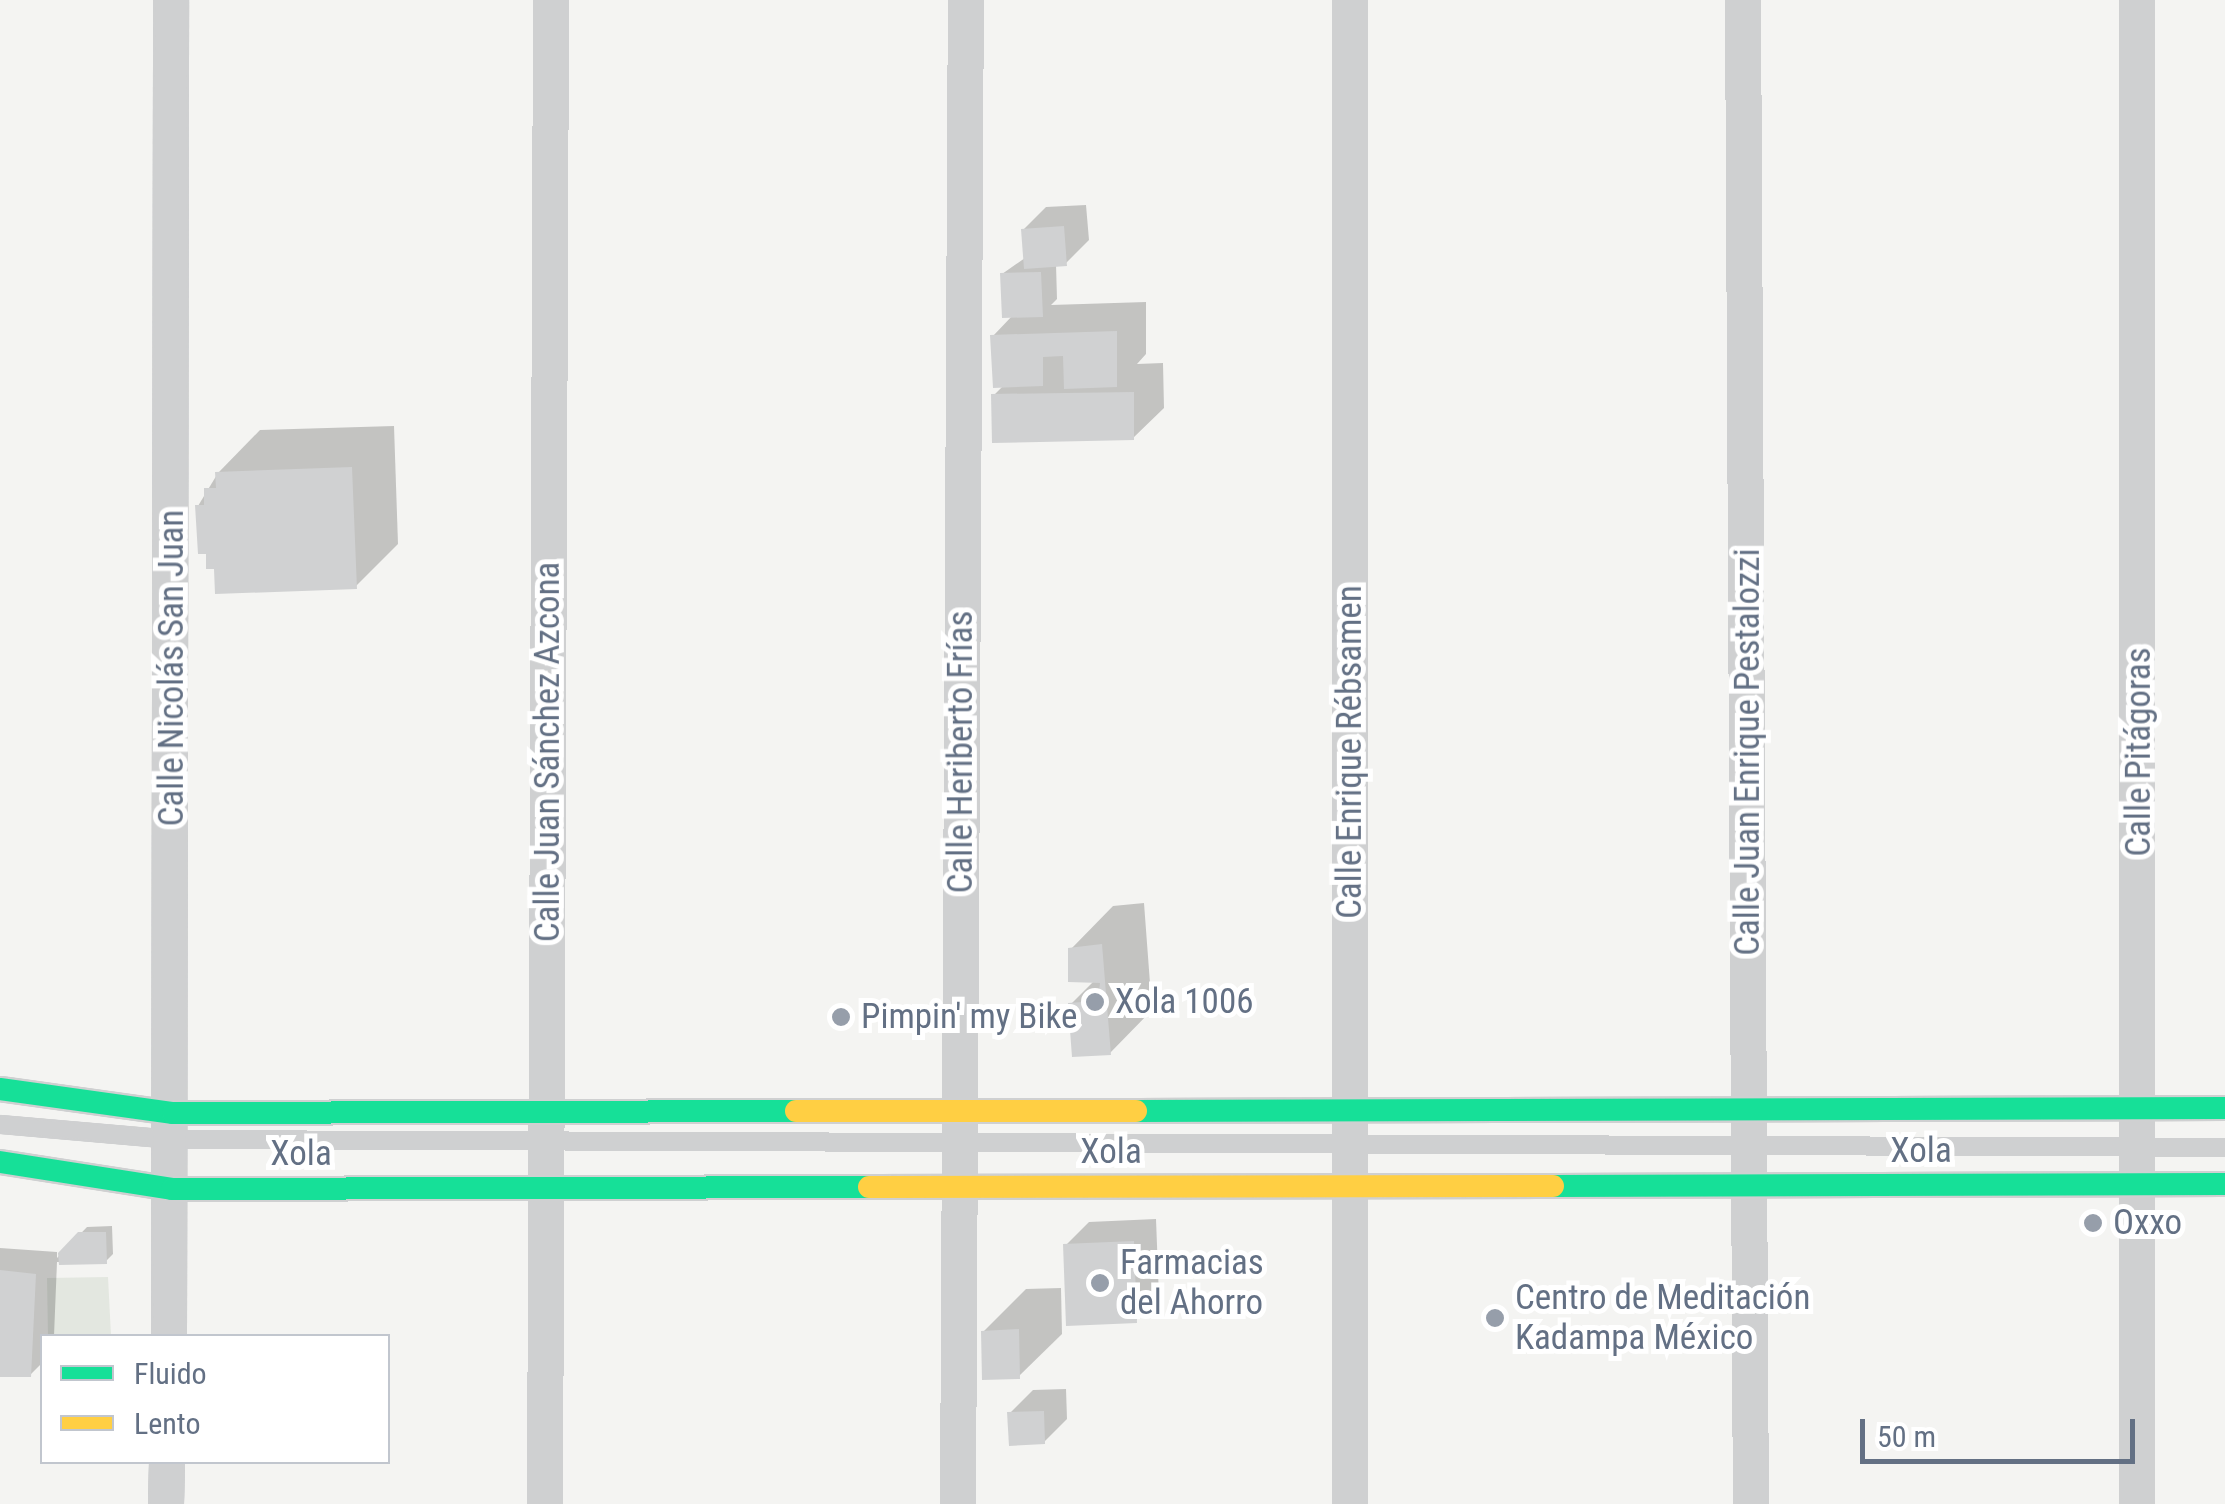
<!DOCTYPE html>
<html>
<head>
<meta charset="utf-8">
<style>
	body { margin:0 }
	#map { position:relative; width:2225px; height:1504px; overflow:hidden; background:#f4f4f2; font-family:"Roboto Condensed",sans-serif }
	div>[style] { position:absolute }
	.green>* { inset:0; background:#e3e7e0 }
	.shadow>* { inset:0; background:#0003 }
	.building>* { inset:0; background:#d0d1d2 }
	.roads { filter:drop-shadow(2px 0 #cfd0d1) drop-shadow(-2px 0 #cfd0d1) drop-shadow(0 2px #cfd0d1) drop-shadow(0 -2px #cfd0d1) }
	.lane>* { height:15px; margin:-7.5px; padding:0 7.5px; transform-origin:7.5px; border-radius:7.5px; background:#cfd0d1 }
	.street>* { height:32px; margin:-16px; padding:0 16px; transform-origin:16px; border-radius:16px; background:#cfd0d1 }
	.fast>* { height:22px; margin:-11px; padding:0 11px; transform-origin:11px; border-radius:11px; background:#16e098 }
	.slow>* { height:22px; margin:-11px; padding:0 11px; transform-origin:11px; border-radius:11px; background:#ffcf43 }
	.dots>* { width:28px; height:28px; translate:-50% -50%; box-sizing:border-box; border:5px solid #fff; border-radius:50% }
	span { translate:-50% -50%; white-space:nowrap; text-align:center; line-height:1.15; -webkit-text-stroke:10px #fff; paint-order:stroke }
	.street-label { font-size:35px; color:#637084 }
	.poi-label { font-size:35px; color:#637084 }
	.left { translate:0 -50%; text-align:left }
	.legend { position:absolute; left:40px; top:1334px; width:350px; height:130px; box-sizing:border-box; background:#fff; border:2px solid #c1c6ce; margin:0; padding:12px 18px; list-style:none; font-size:30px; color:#637084 }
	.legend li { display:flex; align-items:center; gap:20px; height:50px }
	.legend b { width:50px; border:2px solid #c1c6ce }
	.scale { position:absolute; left:1860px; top:1419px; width:275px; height:45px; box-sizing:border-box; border:5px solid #637084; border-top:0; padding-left:12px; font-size:30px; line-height:35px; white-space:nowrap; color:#637084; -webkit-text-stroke:8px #fff; paint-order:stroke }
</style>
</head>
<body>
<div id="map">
	<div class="green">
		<div style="clip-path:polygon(108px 1277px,111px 1336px,48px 1336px,47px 1278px)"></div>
	</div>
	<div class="shadow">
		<div style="clip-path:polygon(1086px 205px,1089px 240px,1066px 263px,1056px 264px,1057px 299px,1051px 305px,1146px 302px,1146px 354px,1137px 364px,1163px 363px,1164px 408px,1133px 438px,994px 395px,1004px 385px,993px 336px,1013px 315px,1002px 274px,1025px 258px,1023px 230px,1046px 207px)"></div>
		<div style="clip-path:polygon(394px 426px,398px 544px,356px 586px,198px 506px,218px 473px,260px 430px)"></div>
		<div style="clip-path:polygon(1144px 903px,1152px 1010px,1110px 1053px,1071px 1004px,1094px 981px,1071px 949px,1113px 906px)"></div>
		<div style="clip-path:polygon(1156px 1219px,1159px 1297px,1136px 1320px,1066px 1245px,1089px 1222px)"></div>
		<div style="clip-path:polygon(112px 1226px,113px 1254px,106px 1261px,57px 1262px,54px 1336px,42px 1336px,42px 1363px,30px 1375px,0 1375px,0 1248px,57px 1252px,57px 1258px,87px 1227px)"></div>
		<div style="clip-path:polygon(1061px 1288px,1062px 1334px,1019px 1376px,983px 1332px,1026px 1289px)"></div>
		<div style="clip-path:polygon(1066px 1389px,1067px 1419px,1044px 1442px,1010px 1413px,1033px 1390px)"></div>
	</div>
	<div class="building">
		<div style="clip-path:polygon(1064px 226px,1067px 266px,1024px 269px,1021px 229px)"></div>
		<div style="clip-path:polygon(1041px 272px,1043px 317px,1002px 318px,1000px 273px)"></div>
		<div style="clip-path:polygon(1117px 331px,1117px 387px,1064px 389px,1063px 356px,1043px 357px,1043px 386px,993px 388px,990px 335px)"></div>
		<div style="clip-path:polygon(1134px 392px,1134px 440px,992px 443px,991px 394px)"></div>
		<div style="clip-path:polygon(352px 467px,357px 589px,215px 594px,214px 569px,206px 569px,206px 554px,198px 554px,195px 505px,204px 505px,204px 488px,216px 488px,215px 472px)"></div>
		<div style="clip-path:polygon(1102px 944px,1111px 1055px,1072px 1057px,1068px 1003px,1098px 1001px,1100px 983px,1068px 982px,1068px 948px)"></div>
		<div style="clip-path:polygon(78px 1232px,106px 1232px,107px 1264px,59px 1265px,58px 1253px)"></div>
		<div style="clip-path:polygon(1134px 1241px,1137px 1323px,1066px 1326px,1063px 1244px)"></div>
		<div style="clip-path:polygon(0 1270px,36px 1274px,31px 1377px,0 1377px)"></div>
		<div style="clip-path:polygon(1019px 1329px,1020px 1379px,982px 1380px,981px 1331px)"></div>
		<div style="clip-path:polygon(1044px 1411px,1045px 1444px,1009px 1446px,1007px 1412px)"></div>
	</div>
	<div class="roads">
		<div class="lane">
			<div style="left:0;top:1124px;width:174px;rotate:5deg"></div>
			<div style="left:173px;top:1139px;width:2052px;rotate:0.22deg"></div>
		</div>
		<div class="street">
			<div style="left:1743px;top:0;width:1504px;rotate:89.7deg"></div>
			<div style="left:2137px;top:0;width:1504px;rotate:90deg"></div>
			<div style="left:169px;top:1336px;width:1336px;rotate:-89.91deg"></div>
			<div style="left:166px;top:1504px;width:42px;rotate:-88.6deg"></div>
			<div style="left:545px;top:1504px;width:1504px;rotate:-89.77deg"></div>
			<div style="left:958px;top:1504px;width:1504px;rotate:-89.7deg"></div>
			<div style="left:1350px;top:1504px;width:1504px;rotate:-90deg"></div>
		</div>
		<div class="fast">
			<div style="left:0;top:1089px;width:175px;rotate:7.9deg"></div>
			<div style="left:173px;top:1113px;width:623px;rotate:-0.18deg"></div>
			<div style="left:1136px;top:1111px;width:1089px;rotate:-0.16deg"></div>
			<div style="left:0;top:1162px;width:174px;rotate:8.9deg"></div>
			<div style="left:172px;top:1189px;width:697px;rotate:-0.16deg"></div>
			<div style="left:1553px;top:1186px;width:672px;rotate:-0.17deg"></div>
		</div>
		<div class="slow">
			<div style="left:796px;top:1111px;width:340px"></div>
			<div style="left:869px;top:1187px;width:684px;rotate:-0.08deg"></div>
		</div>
	</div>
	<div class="dots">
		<div style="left:1095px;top:1002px;background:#969eaa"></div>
		<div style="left:841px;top:1017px;background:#969eaa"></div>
		<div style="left:2093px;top:1223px;background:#969eaa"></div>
		<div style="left:1100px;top:1283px;background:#969eaa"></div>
		<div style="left:1495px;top:1318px;background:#969eaa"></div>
	</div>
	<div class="street-label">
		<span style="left:172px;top:668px;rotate:-90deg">Calle Nicolás San Juan</span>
		<span style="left:548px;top:752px;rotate:-90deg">Calle Juan Sánchez Azcona</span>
		<span style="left:961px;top:752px;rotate:-90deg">Calle Heriberto Frías</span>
		<span style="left:1350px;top:752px;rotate:-90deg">Calle Enrique Rébsamen</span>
		<span style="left:1748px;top:752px;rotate:-90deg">Calle Juan Enrique Pestalozzi</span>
		<span style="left:2139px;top:752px;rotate:-90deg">Calle Pitágoras</span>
		<span style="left:1921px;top:1151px">Xola</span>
		<span style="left:1111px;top:1152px">Xola</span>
		<span style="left:301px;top:1154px">Xola</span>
	</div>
	<div class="poi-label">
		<span class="left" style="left:1115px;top:1002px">Xola 1006</span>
		<span class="left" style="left:861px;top:1017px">Pimpin' my Bike</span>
		<span class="left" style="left:2113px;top:1223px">Oxxo</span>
		<span class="left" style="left:1120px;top:1283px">Farmacias<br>del Ahorro</span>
		<span class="left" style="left:1515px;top:1318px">Centro de Meditación<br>Kadampa México</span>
	</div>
	<ul class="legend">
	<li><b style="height:12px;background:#16e098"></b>Fluido</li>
	<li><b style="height:12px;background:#ffcf43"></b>Lento</li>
	</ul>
	<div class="scale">50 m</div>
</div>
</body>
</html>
